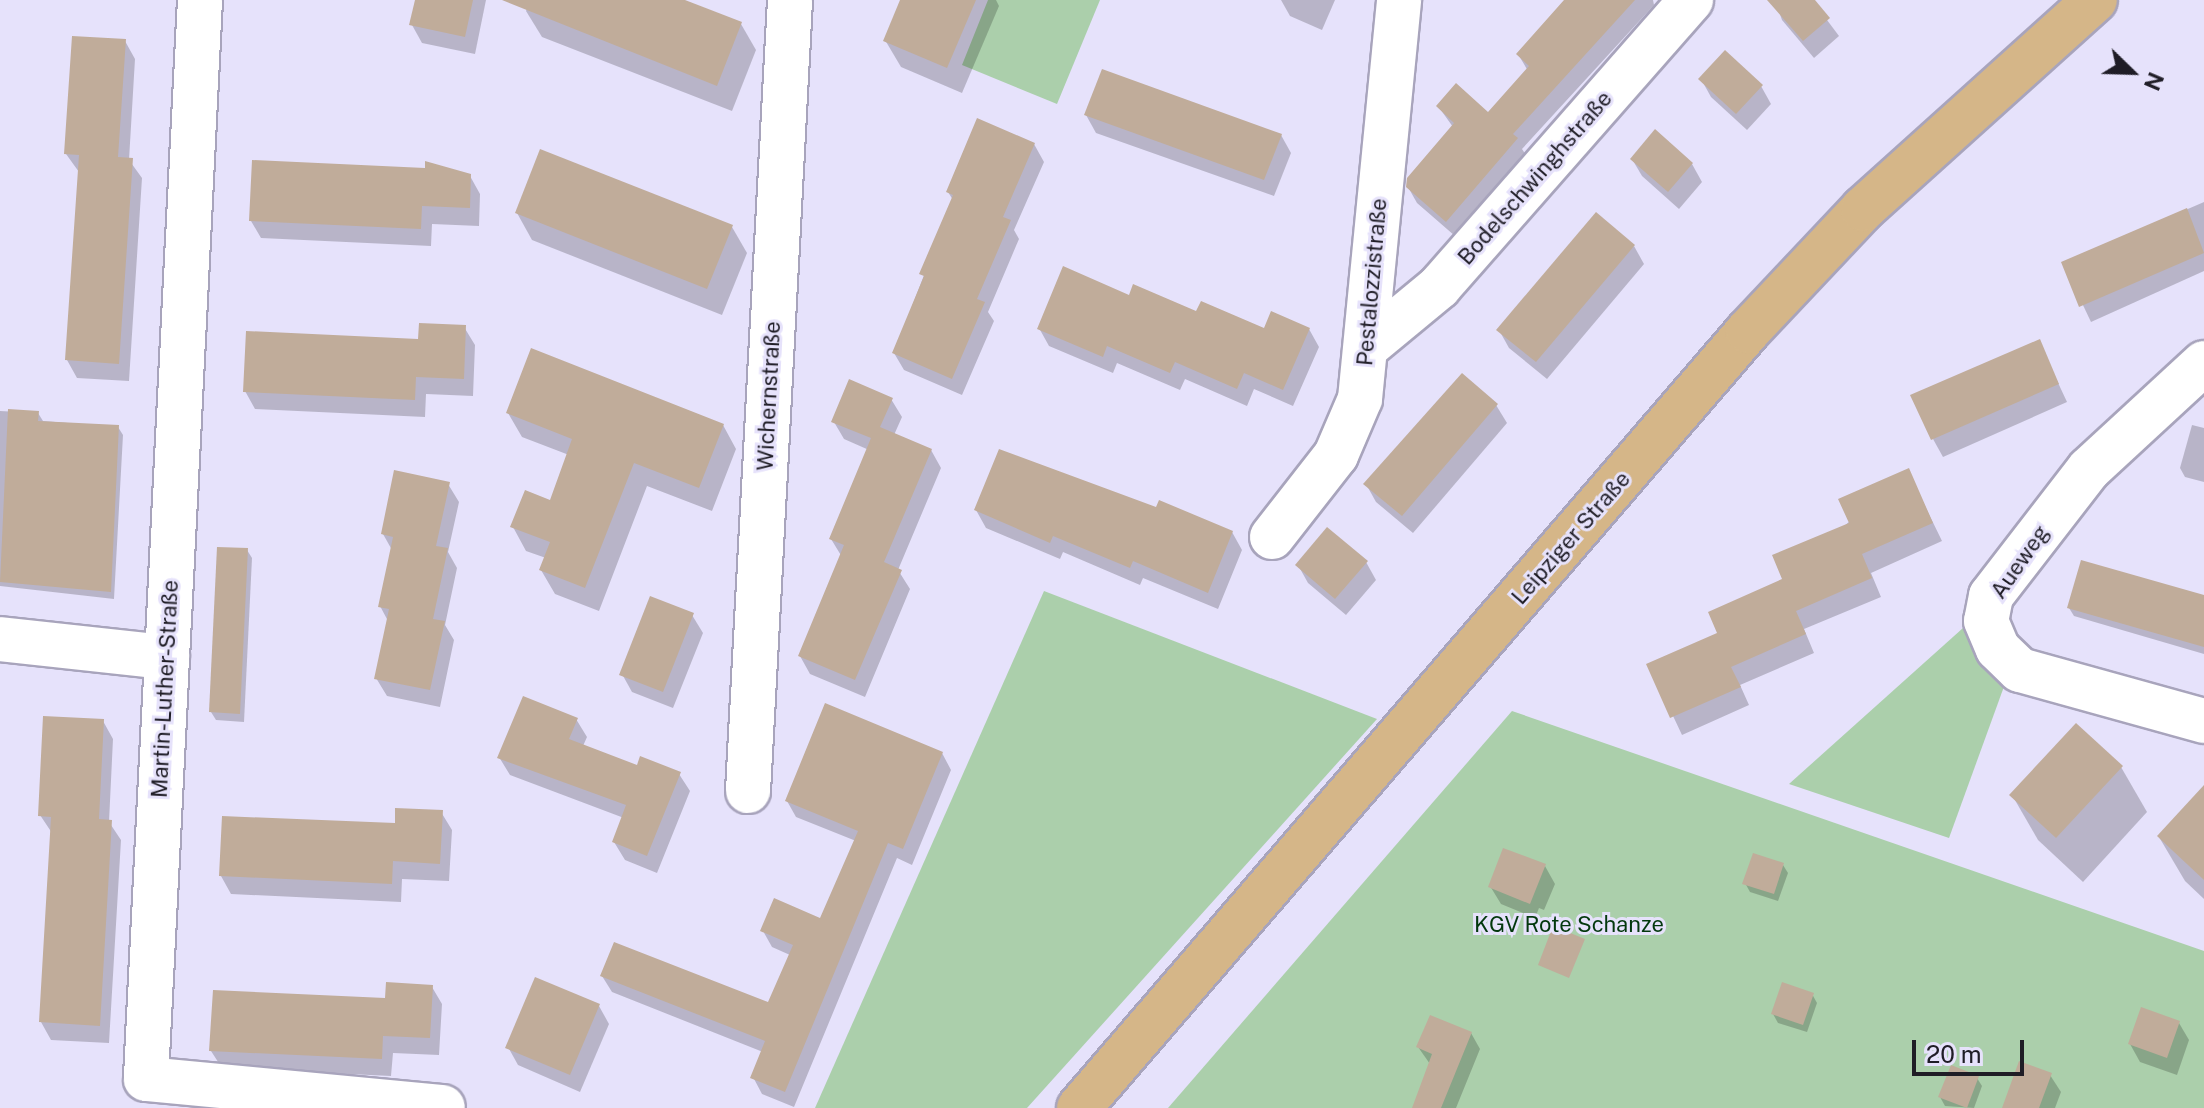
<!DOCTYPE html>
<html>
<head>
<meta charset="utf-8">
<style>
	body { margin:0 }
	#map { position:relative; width:2204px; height:1108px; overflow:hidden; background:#e6e2fb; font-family:"Public Sans",sans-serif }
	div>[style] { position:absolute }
	.green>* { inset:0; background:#abcfab }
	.shadow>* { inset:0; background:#0003 }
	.building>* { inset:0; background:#c0ac9a }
	.roads { filter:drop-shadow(2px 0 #a8a4bc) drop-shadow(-2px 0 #a8a4bc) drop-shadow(0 2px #a8a4bc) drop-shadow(0 -2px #a8a4bc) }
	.minor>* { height:44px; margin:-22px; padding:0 22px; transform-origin:22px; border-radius:22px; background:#fff }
	.major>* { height:44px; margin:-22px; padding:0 22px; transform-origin:22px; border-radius:22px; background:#d5b688 }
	span { translate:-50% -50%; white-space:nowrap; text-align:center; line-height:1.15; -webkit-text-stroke:6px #e6e2fb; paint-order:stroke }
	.street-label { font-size:22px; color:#1f1d26 }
	.park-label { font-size:22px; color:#03380d }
	.north { position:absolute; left:2092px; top:32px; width:80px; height:80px; -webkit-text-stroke:6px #e6e2fb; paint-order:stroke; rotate:113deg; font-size:22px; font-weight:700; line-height:32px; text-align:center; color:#1f1d26 }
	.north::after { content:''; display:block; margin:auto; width:28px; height:36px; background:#1f1d26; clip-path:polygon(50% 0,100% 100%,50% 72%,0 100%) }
	.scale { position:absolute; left:1912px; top:1040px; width:112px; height:36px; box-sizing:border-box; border:4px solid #1f1d26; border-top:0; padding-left:10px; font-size:24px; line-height:28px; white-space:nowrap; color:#1f1d26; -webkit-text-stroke:6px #e6e2fb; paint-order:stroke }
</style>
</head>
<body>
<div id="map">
	<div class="green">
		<div style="clip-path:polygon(988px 0,1100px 0,1057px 104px,962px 65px)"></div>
		<div style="clip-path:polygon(1044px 591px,1377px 719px,1027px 1108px,815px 1108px)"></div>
		<div style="clip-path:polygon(1963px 628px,2006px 681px,1949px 838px,1789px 784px)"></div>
		<div style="clip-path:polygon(1512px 711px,2204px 951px,2204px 1108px,1168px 1108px)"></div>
	</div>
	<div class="shadow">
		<div style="clip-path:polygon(417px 0,486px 0,475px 54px,422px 43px,412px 25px)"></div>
		<div style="clip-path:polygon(530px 0,680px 0,741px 24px,756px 50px,732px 111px,542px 37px,526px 11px)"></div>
		<div style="clip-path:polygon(903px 0,996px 0,999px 6px,962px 93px,901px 67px,885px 40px)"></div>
		<div style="clip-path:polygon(1281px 0,1335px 0,1322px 30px,1290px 16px)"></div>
		<div style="clip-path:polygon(1565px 0,1653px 0,1654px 5px,1522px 149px,1526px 155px,1455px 236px,1417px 203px,1408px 187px,1453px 127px,1438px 106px,1488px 115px,1528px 71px,1518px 54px)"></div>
		<div style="clip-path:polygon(1775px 0,1812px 0,1839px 36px,1814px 58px,1782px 20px)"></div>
		<div style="clip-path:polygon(125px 41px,135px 59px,129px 160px,142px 178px,129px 381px,77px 378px,67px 360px,79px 172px,66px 154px)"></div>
		<div style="clip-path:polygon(1701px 79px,1761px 86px,1771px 104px,1747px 130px,1711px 97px)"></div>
		<div style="clip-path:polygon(1086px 115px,1281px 135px,1291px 153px,1274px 196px,1096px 133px)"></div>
		<div style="clip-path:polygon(1034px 144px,1044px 162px,1014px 230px,1019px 239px,988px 312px,994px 321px,962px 395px,904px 370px,894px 353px,953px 200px,948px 192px)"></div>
		<div style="clip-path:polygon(1632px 159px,1692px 164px,1702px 182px,1679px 209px,1642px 176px)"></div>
		<div style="clip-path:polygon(470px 176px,480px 194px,479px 226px,432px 224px,431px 246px,261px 238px,251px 221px)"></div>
		<div style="clip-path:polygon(2204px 202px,2204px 271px,2091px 322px,2063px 263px)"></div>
		<div style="clip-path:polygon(517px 213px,732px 227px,747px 253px,722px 315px,532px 240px)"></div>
		<div style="clip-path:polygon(1634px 246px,1644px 264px,1547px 379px,1509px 348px,1499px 330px)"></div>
		<div style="clip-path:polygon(1130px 297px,1265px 331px,1309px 329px,1319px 347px,1293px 406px,1254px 389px,1247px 406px,1185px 379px,1180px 390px,1117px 363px,1113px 373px,1049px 346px,1039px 328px)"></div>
		<div style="clip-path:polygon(464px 327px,475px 345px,473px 396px,426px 394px,425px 417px,255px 409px,245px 391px)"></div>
		<div style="clip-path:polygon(2039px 342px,2067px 402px,1943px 457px,1933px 439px)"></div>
		<div style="clip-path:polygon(891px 399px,902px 417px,894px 435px,931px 450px,941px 468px,898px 570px,910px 589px,865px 697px,810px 674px,800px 656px,842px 557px,831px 539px,869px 450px,844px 439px,834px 422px)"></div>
		<div style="clip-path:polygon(1496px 405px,1507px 423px,1413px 533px,1376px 502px,1366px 484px)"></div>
		<div style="clip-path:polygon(0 411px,38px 413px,43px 421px,118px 427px,123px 435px,114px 599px,0 586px)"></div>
		<div style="clip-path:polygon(508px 413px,723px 425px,736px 449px,712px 511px,647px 486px,599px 611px,555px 594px,541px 570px,546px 558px,526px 551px,513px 527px,551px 503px,569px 455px,522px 437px)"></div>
		<div style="clip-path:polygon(2192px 425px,2204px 428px,2204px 482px,2185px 477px,2180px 468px)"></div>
		<div style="clip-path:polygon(1908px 471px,1942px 541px,1871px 573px,1881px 597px,1804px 629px,1814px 653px,1740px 685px,1749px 705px,1682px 735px,1649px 665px,1719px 634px)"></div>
		<div style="clip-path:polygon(448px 484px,459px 502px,448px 552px,457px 568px,445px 625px,454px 640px,440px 707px,387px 696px,376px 678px,388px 621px,380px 606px,392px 550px,383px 534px)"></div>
		<div style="clip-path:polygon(1157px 509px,1232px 532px,1242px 550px,1218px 609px,1143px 578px,1140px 585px,1063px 552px,1060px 559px,986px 528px,976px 510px)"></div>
		<div style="clip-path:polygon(247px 550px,252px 558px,244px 722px,216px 720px,211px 712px)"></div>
		<div style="clip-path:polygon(1366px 562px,1376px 580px,1346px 615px,1308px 583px,1298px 565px)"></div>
		<div style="clip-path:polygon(2204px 597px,2204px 654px,2074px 616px,2069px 608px)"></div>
		<div style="clip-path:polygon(692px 615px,703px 633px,673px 708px,632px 692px,622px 674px)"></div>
		<div style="clip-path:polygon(576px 719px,587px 737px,583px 746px,638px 768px,679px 774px,690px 791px,657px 873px,625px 860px,614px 842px,624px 818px,510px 775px,499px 757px)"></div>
		<div style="clip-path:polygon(103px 721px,113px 739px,109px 822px,121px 840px,109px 1043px,51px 1040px,41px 1022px,52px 833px,40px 815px)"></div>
		<div style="clip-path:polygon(942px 753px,951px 770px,912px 865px,897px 858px,794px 1107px,762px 1094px,753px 1077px,763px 1052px,612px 992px,602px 976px,769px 1005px,790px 955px,772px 947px,763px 931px,821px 921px,856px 841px,796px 817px,787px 801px)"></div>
		<div style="clip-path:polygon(2121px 767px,2147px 812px,2083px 882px,2038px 840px,2012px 795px)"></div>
		<div style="clip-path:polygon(2204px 788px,2204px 899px,2185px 881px,2159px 837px)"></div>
		<div style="clip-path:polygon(441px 812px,452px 830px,449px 881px,402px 879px,401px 902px,231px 894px,221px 876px)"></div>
		<div style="clip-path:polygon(1783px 865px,1788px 873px,1778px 901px,1750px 892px,1745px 883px)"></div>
		<div style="clip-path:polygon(1545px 866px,1555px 884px,1544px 910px,1539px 908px,1535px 918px,1501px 904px,1490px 886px)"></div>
		<div style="clip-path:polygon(432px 987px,442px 1004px,439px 1055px,393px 1053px,391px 1076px,222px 1068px,211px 1051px)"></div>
		<div style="clip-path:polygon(1812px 994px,1817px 1003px,1807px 1032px,1778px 1023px,1773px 1014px)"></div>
		<div style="clip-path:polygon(599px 1006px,609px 1024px,580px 1092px,518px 1065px,508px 1047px)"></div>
		<div style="clip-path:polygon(2179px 1023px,2189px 1040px,2177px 1075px,2140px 1062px,2130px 1044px)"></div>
		<div style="clip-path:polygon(1471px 1033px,1480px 1049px,1456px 1108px,1416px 1108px,1430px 1064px,1418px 1047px)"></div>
		<div style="clip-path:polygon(2050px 1075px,2061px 1092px,2055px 1108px,2007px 1108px)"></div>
		<div style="clip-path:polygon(1977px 1078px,1982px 1086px,1974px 1108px,1945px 1106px,1940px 1097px)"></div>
	</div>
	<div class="building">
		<div style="clip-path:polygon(415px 0,473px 0,465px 37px,409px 25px)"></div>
		<div style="clip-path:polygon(502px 0,685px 0,742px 22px,717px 86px)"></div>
		<div style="clip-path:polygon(900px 0,976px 0,947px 68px,883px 41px)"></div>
		<div style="clip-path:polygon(1564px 0,1635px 0,1513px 134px,1518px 138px,1446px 222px,1406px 187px,1407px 178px,1454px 123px,1436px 106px,1456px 83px,1488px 112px,1529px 66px,1516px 54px)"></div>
		<div style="clip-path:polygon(1767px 0,1815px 0,1830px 18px,1803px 41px)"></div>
		<div style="clip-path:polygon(72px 36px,126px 39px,118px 157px,133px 158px,119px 364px,65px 360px,79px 155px,64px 154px)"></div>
		<div style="clip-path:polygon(1725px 50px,1763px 85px,1736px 114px,1698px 79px)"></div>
		<div style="clip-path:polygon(1102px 69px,1282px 134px,1264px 180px,1084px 115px)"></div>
		<div style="clip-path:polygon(977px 118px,1035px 143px,1003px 217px,1011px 220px,977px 299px,985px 302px,952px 379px,892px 353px,924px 276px,919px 274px,953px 195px,946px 192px)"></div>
		<div style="clip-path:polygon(1655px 129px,1693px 163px,1668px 192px,1630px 159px)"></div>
		<div style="clip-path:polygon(540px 149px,733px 225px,707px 289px,515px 213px)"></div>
		<div style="clip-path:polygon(252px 160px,425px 168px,425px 161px,471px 174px,470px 208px,422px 206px,421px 229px,249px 221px)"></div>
		<div style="clip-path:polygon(2187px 208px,2204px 253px,2079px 307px,2061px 262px)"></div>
		<div style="clip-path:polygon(1596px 212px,1635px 245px,1536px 362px,1496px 330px)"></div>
		<div style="clip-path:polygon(1063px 266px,1129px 295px,1133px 284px,1196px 311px,1201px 301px,1264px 328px,1271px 311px,1310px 328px,1283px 390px,1244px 373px,1237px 389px,1175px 362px,1170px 373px,1107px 346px,1103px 357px,1037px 329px)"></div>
		<div style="clip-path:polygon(419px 323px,466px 325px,464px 379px,416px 377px,415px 400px,243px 392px,246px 331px,418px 339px)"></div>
		<div style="clip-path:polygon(2040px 339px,2059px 384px,1931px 440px,1910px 395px)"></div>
		<div style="clip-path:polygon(531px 348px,724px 424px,699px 488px,634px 463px,585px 588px,539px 570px,550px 542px,510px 527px,525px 490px,550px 500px,572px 439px,506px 413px)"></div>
		<div style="clip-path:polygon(1462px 373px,1498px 404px,1402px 516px,1363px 484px)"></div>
		<div style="clip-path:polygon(849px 379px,893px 398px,880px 427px,932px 449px,884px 562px,902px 570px,855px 680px,798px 656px,844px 545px,829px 539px,871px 438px,831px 422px)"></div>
		<div style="clip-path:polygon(8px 409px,39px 411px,38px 421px,119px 425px,111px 592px,0 582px)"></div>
		<div style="clip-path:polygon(999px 449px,1156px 507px,1159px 500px,1233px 531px,1208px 593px,1133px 561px,1130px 568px,1053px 536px,1050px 543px,974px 510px)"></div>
		<div style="clip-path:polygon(1909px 468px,1933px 523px,1862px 554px,1872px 578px,1796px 611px,1806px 634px,1731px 667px,1741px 687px,1670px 718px,1646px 664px,1717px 633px,1708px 612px,1782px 579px,1772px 555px,1849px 523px,1838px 499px)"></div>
		<div style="clip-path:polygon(394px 470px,450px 482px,436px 546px,448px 548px,433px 619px,445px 621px,430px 690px,374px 679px,389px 609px,378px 607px,393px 537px,381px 534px)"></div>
		<div style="clip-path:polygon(1327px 527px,1368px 561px,1335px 599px,1295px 565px)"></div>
		<div style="clip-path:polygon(217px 547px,248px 548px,240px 714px,209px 712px)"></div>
		<div style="clip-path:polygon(2081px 560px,2204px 595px,2204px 647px,2067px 608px)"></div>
		<div style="clip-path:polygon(650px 596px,694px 613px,663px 692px,619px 675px)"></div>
		<div style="clip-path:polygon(523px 696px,578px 718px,569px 739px,637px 765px,640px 756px,681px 772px,647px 856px,612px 842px,626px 805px,497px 758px)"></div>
		<div style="clip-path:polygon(825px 703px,943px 752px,903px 849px,888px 843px,785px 1092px,750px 1078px,765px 1041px,600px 976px,614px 942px,768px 1002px,793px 945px,760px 931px,774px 898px,820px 918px,858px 831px,785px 801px)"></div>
		<div style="clip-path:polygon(43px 716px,104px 719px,99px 819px,112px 820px,100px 1026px,39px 1022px,51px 817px,38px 816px)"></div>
		<div style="clip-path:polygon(2076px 723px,2123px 766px,2056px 838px,2009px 795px)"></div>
		<div style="clip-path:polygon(2204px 785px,2204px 880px,2157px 836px)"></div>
		<div style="clip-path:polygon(395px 808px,443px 810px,440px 864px,393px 861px,392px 884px,219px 876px,222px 816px,395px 823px)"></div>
		<div style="clip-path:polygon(1503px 848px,1546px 864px,1530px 904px,1488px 887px)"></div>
		<div style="clip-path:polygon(1753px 853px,1784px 863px,1774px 894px,1742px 884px)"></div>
		<div style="clip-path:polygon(1553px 926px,1585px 939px,1569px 978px,1538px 965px)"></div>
		<div style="clip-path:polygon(535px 977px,600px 1004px,570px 1075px,505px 1048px)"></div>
		<div style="clip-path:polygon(386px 982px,433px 985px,430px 1038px,383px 1036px,382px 1059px,209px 1051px,213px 990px,385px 998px)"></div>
		<div style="clip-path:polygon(1782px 982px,1814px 993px,1803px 1025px,1771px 1014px)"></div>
		<div style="clip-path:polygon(2141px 1007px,2180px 1021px,2167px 1058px,2128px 1044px)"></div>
		<div style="clip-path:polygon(1430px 1015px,1472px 1032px,1441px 1108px,1412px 1108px,1432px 1054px,1416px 1047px)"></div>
		<div style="clip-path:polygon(2019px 1061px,2052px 1073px,2039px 1108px,2002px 1108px)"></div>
		<div style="clip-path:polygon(1951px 1065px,1979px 1076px,1967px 1108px,1938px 1097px)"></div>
	</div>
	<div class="roads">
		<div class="minor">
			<div style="left:200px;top:0;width:1080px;rotate:92.87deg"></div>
			<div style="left:146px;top:1079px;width:298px;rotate:5.4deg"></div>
			<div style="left:1369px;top:345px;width:91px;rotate:-39.6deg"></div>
			<div style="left:1439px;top:287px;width:382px;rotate:-48.7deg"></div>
			<div style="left:2204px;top:363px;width:156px;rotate:137.3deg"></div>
			<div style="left:2089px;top:469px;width:160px;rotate:127.7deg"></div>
			<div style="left:1991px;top:596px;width:25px;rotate:101deg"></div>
			<div style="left:1986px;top:621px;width:30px;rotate:67deg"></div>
			<div style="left:1998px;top:649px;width:30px;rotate:44deg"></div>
			<div style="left:2020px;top:670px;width:191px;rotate:15.5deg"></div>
			<div style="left:1272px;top:537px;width:104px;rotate:-52deg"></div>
			<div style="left:1336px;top:455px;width:61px;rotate:-66.8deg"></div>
			<div style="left:1360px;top:399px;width:401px;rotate:-84.4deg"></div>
			<div style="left:0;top:639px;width:168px;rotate:6.2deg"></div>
			<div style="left:748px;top:791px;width:792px;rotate:-86.96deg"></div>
		</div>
		<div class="major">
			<div style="left:1079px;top:1108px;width:1025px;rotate:-49.27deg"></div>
			<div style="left:1748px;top:331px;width:168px;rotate:-46.7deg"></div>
			<div style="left:1863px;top:209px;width:312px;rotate:-42deg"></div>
		</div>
	</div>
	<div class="street-label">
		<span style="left:1535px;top:178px;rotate:-49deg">Bodelschwinghstraße</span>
		<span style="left:1372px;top:282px;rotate:-85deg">Pestalozzistraße</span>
		<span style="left:769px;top:396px;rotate:-87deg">Wichernstraße</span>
		<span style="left:1571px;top:538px;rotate:-49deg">Leipziger Straße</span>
		<span style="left:2020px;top:562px;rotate:-55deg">Aueweg</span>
		<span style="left:165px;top:689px;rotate:-87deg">Martin-Luther-Straße</span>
	</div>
	<div class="park-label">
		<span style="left:1569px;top:925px">KGV Rote Schanze</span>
	</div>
	<div class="north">N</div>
	<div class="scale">20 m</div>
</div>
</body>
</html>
